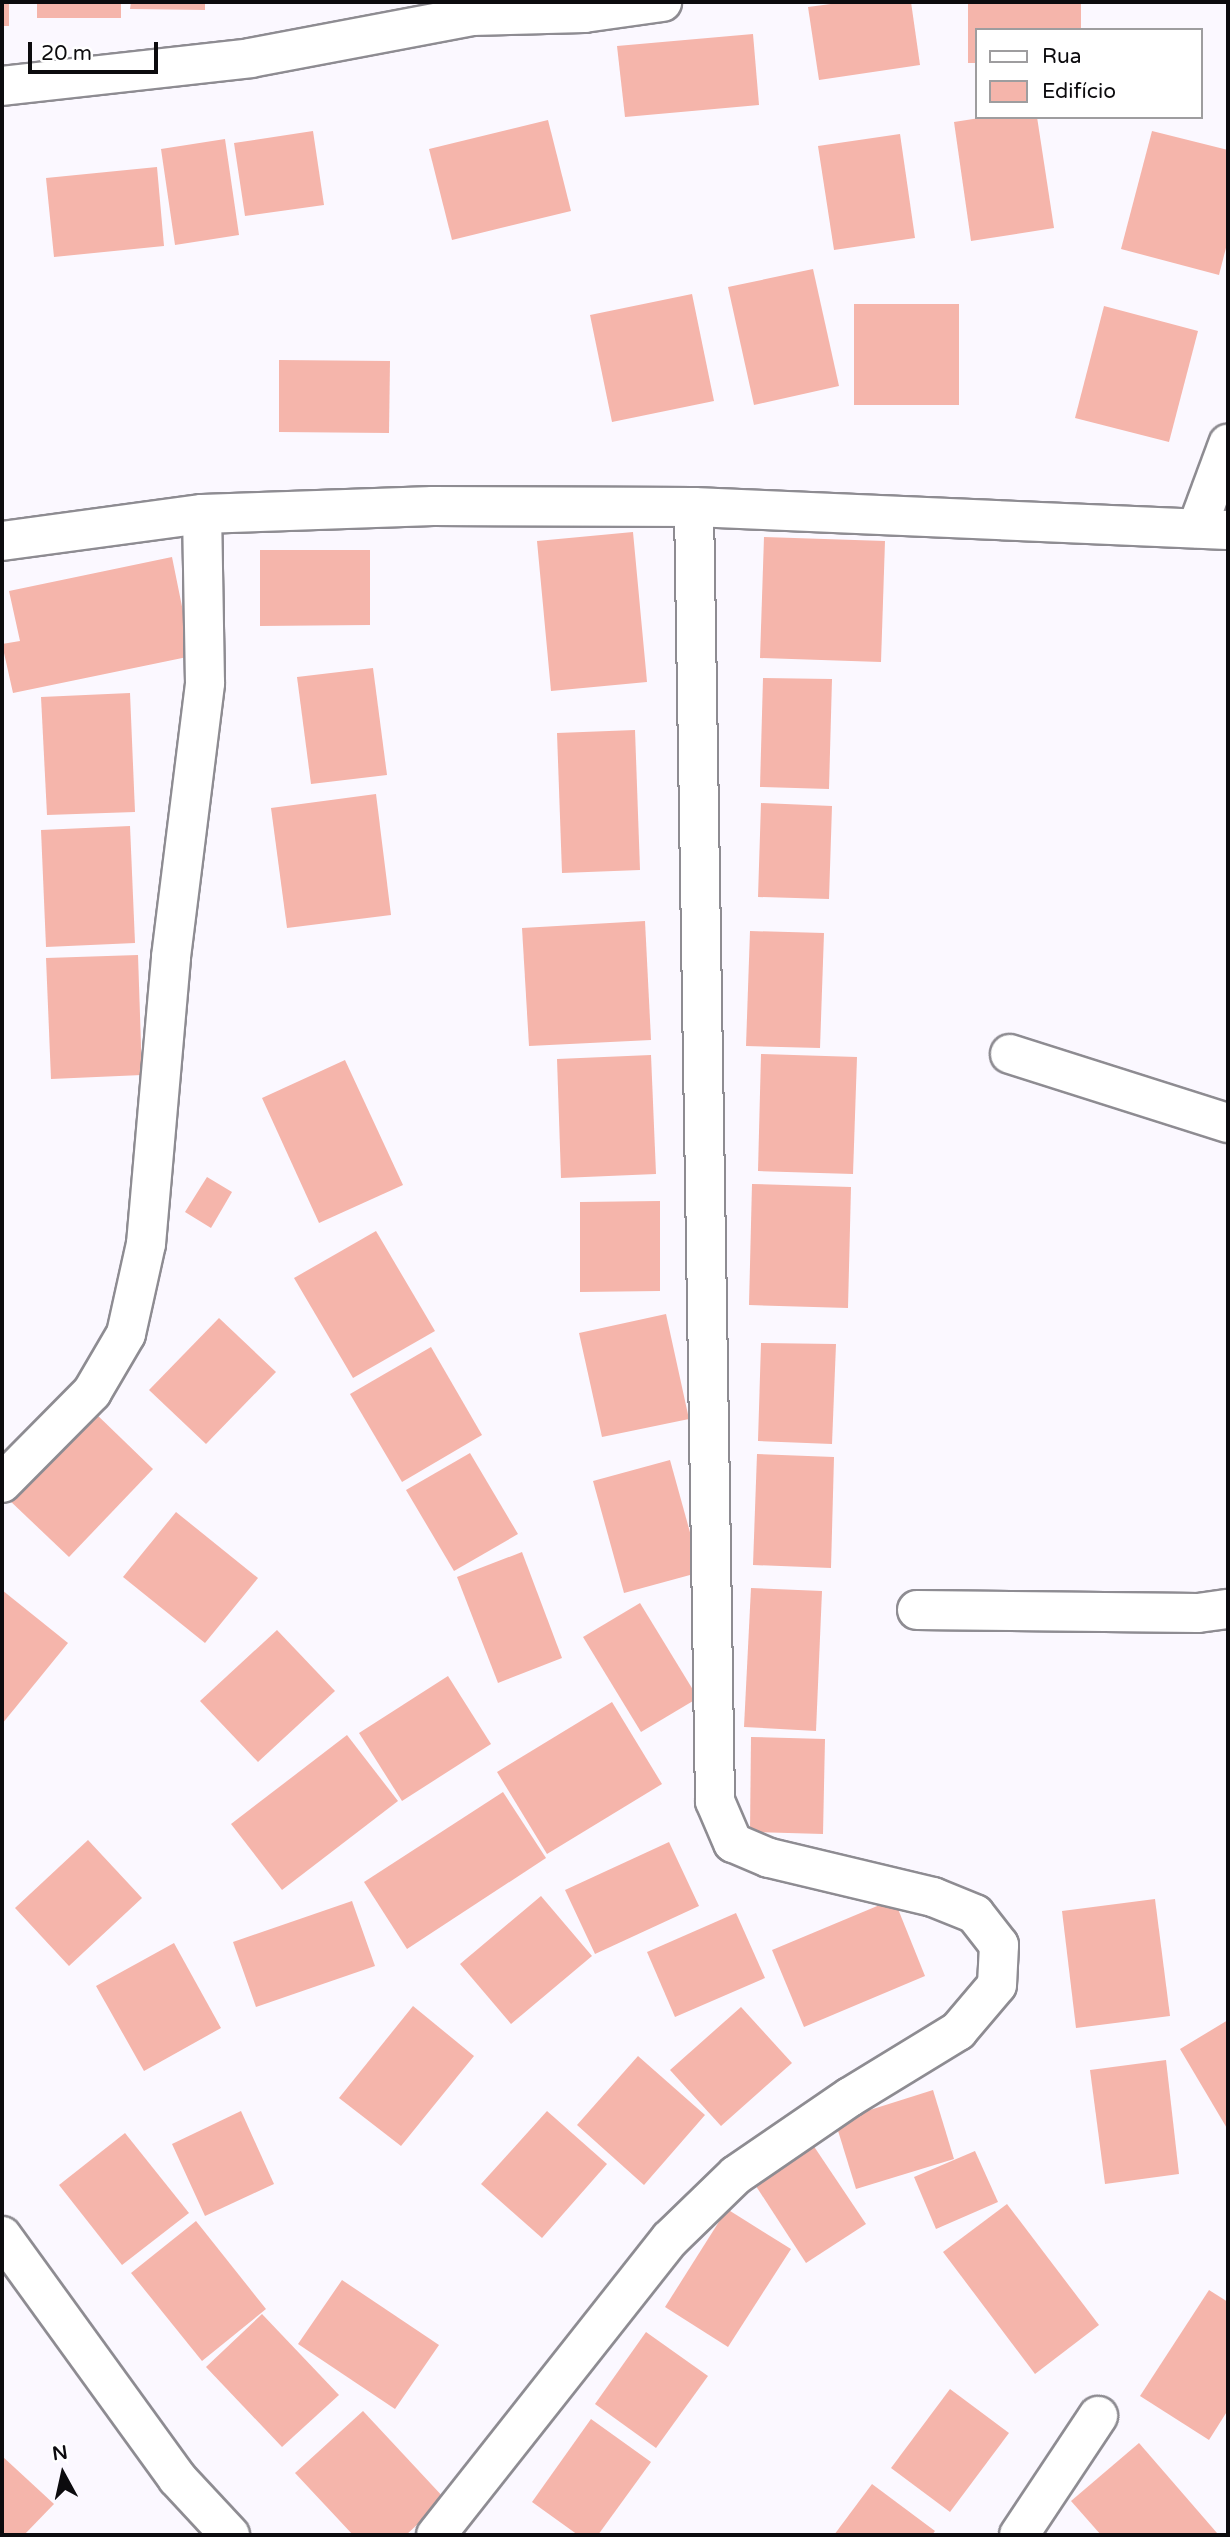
<!DOCTYPE html>
<html>
<head>
<meta charset="utf-8">
<style>
	body { margin:0 }
	#map { position:relative; width:1230px; height:2537px; overflow:hidden; background:#fbf8ff; font-family:"Varela Round",sans-serif }
	div>[style] { position:absolute }
	.building>* { inset:0; background:#f5b5ab }
	.roads { filter:drop-shadow(2px 0 #8e8c92) drop-shadow(-2px 0 #8e8c92) drop-shadow(0 2px #8e8c92) drop-shadow(0 -2px #8e8c92) }
	.minor>* { height:38px; margin:-19px; padding:0 19px; transform-origin:19px; border-radius:19px; background:#fff }
	span { translate:-50% -50%; white-space:nowrap; text-align:center; line-height:1.15; -webkit-text-stroke:7px #fff; paint-order:stroke }
	.frame { position:absolute; inset:0; border:4px solid #0c0b0e; pointer-events:none }
	.legend { position:absolute; left:975px; top:28px; width:228px; height:91px; box-sizing:border-box; background:#fff; border:2px solid #9e9d9f; margin:0; padding:9px 12px; list-style:none; font-size:21px; color:#0c0b0e }
	.legend li { display:flex; align-items:center; gap:14px; height:35px }
	.legend b { width:35px; border:2px solid #9e9d9f }
	.north { position:absolute; left:28px; top:2439px; width:70px; height:70px; -webkit-text-stroke:5px #fff; paint-order:stroke; rotate:352deg; font-size:19px; font-weight:700; line-height:28px; text-align:center; color:#0c0b0e }
	.north::after { content:''; display:block; margin:auto; width:24px; height:32px; background:#0c0b0e; clip-path:polygon(50% 0,100% 100%,50% 72%,0 100%) }
	.scale { position:absolute; left:28px; top:42px; width:130px; height:32px; box-sizing:border-box; border:4px solid #0c0b0e; border-top:0; padding-left:9px; font-size:21px; line-height:24px; white-space:nowrap; color:#0c0b0e; -webkit-text-stroke:5px #fff; paint-order:stroke }
</style>
</head>
<body>
<div id="map">
	<div class="building">
		<div style="clip-path:polygon(2px 2px,9px 2px,9px 26px,2px 26px)"></div>
		<div style="clip-path:polygon(37px 2px,121px 2px,121px 18px,37px 18px)"></div>
		<div style="clip-path:polygon(131px 2px,205px 2px,205px 10px,130px 9px)"></div>
		<div style="clip-path:polygon(846px 2px,911px 2px,920px 65px,819px 80px,808px 7px)"></div>
		<div style="clip-path:polygon(968px 2px,1081px 2px,1081px 30px,976px 30px,976px 63px,968px 63px)"></div>
		<div style="clip-path:polygon(753px 34px,759px 105px,625px 117px,617px 46px)"></div>
		<div style="clip-path:polygon(986px 117px,1037px 117px,1054px 228px,971px 241px,954px 122px)"></div>
		<div style="clip-path:polygon(548px 120px,571px 211px,452px 240px,429px 149px)"></div>
		<div style="clip-path:polygon(313px 131px,324px 205px,245px 216px,234px 143px)"></div>
		<div style="clip-path:polygon(1152px 131px,1228px 150px,1228px 240px,1219px 275px,1121px 249px)"></div>
		<div style="clip-path:polygon(900px 134px,915px 238px,834px 250px,818px 146px)"></div>
		<div style="clip-path:polygon(225px 139px,239px 235px,175px 245px,161px 149px)"></div>
		<div style="clip-path:polygon(157px 167px,164px 246px,54px 257px,46px 178px)"></div>
		<div style="clip-path:polygon(813px 269px,839px 386px,754px 405px,728px 287px)"></div>
		<div style="clip-path:polygon(692px 294px,714px 401px,612px 422px,590px 315px)"></div>
		<div style="clip-path:polygon(854px 304px,959px 304px,959px 405px,854px 405px)"></div>
		<div style="clip-path:polygon(1104px 306px,1198px 331px,1169px 442px,1075px 418px)"></div>
		<div style="clip-path:polygon(279px 360px,390px 361px,389px 433px,279px 432px)"></div>
		<div style="clip-path:polygon(633px 532px,647px 682px,551px 691px,537px 541px)"></div>
		<div style="clip-path:polygon(764px 537px,885px 541px,881px 662px,760px 658px)"></div>
		<div style="clip-path:polygon(260px 550px,370px 550px,370px 625px,260px 626px)"></div>
		<div style="clip-path:polygon(172px 557px,192px 656px,13px 693px,2px 644px,20px 641px,9px 591px)"></div>
		<div style="clip-path:polygon(373px 668px,387px 775px,311px 784px,297px 677px)"></div>
		<div style="clip-path:polygon(763px 678px,832px 679px,829px 789px,760px 787px)"></div>
		<div style="clip-path:polygon(130px 693px,135px 812px,47px 815px,41px 697px)"></div>
		<div style="clip-path:polygon(635px 730px,640px 870px,562px 873px,557px 733px)"></div>
		<div style="clip-path:polygon(376px 794px,391px 915px,287px 928px,271px 808px)"></div>
		<div style="clip-path:polygon(761px 803px,832px 806px,829px 899px,758px 897px)"></div>
		<div style="clip-path:polygon(130px 826px,135px 943px,46px 947px,41px 830px)"></div>
		<div style="clip-path:polygon(645px 921px,651px 1040px,529px 1046px,522px 928px)"></div>
		<div style="clip-path:polygon(750px 931px,824px 933px,820px 1048px,746px 1046px)"></div>
		<div style="clip-path:polygon(138px 955px,142px 1075px,51px 1079px,46px 958px)"></div>
		<div style="clip-path:polygon(761px 1054px,857px 1057px,853px 1174px,758px 1171px)"></div>
		<div style="clip-path:polygon(651px 1055px,656px 1174px,561px 1178px,557px 1059px)"></div>
		<div style="clip-path:polygon(345px 1060px,403px 1185px,319px 1223px,262px 1098px)"></div>
		<div style="clip-path:polygon(207px 1177px,232px 1192px,211px 1228px,185px 1212px)"></div>
		<div style="clip-path:polygon(752px 1184px,851px 1187px,848px 1308px,749px 1305px)"></div>
		<div style="clip-path:polygon(660px 1201px,660px 1291px,580px 1292px,580px 1202px)"></div>
		<div style="clip-path:polygon(376px 1231px,435px 1331px,353px 1378px,294px 1278px)"></div>
		<div style="clip-path:polygon(666px 1314px,689px 1419px,602px 1437px,579px 1333px)"></div>
		<div style="clip-path:polygon(219px 1318px,276px 1372px,206px 1444px,149px 1390px)"></div>
		<div style="clip-path:polygon(761px 1343px,836px 1344px,832px 1444px,758px 1441px)"></div>
		<div style="clip-path:polygon(431px 1347px,482px 1435px,402px 1482px,350px 1394px)"></div>
		<div style="clip-path:polygon(92px 1410px,153px 1469px,69px 1557px,7px 1498px)"></div>
		<div style="clip-path:polygon(470px 1453px,518px 1534px,454px 1571px,406px 1490px)"></div>
		<div style="clip-path:polygon(757px 1454px,834px 1457px,831px 1568px,753px 1565px)"></div>
		<div style="clip-path:polygon(670px 1460px,701px 1572px,624px 1593px,593px 1481px)"></div>
		<div style="clip-path:polygon(176px 1512px,258px 1578px,205px 1643px,123px 1577px)"></div>
		<div style="clip-path:polygon(522px 1552px,562px 1658px,498px 1683px,457px 1577px)"></div>
		<div style="clip-path:polygon(751px 1588px,822px 1591px,816px 1731px,744px 1727px)"></div>
		<div style="clip-path:polygon(2px 1590px,68px 1643px,2px 1724px)"></div>
		<div style="clip-path:polygon(640px 1603px,698px 1698px,641px 1732px,583px 1637px)"></div>
		<div style="clip-path:polygon(277px 1630px,335px 1691px,258px 1762px,200px 1701px)"></div>
		<div style="clip-path:polygon(448px 1676px,491px 1744px,402px 1801px,359px 1733px)"></div>
		<div style="clip-path:polygon(612px 1702px,662px 1784px,547px 1854px,497px 1772px)"></div>
		<div style="clip-path:polygon(347px 1735px,398px 1801px,282px 1890px,231px 1824px)"></div>
		<div style="clip-path:polygon(751px 1737px,825px 1739px,823px 1834px,750px 1832px)"></div>
		<div style="clip-path:polygon(503px 1792px,546px 1858px,407px 1949px,364px 1882px)"></div>
		<div style="clip-path:polygon(88px 1840px,142px 1898px,69px 1966px,15px 1908px)"></div>
		<div style="clip-path:polygon(669px 1842px,699px 1906px,595px 1954px,565px 1890px)"></div>
		<div style="clip-path:polygon(541px 1896px,592px 1956px,511px 2024px,460px 1964px)"></div>
		<div style="clip-path:polygon(894px 1899px,925px 1976px,804px 2027px,772px 1950px)"></div>
		<div style="clip-path:polygon(1155px 1899px,1170px 2016px,1076px 2028px,1062px 1911px)"></div>
		<div style="clip-path:polygon(352px 1901px,375px 1966px,256px 2007px,233px 1942px)"></div>
		<div style="clip-path:polygon(736px 1913px,765px 1978px,675px 2017px,647px 1952px)"></div>
		<div style="clip-path:polygon(174px 1943px,221px 2028px,144px 2071px,96px 1986px)"></div>
		<div style="clip-path:polygon(413px 2006px,474px 2056px,401px 2146px,339px 2098px)"></div>
		<div style="clip-path:polygon(741px 2007px,792px 2063px,721px 2126px,670px 2070px)"></div>
		<div style="clip-path:polygon(1228px 2020px,1228px 2130px,1180px 2049px)"></div>
		<div style="clip-path:polygon(638px 2056px,705px 2115px,644px 2185px,577px 2125px)"></div>
		<div style="clip-path:polygon(1166px 2060px,1179px 2174px,1105px 2184px,1090px 2070px)"></div>
		<div style="clip-path:polygon(933px 2090px,954px 2159px,856px 2189px,835px 2121px)"></div>
		<div style="clip-path:polygon(241px 2111px,274px 2184px,205px 2216px,172px 2144px)"></div>
		<div style="clip-path:polygon(547px 2111px,607px 2164px,542px 2238px,481px 2184px)"></div>
		<div style="clip-path:polygon(125px 2133px,189px 2213px,122px 2265px,59px 2185px)"></div>
		<div style="clip-path:polygon(811px 2142px,866px 2224px,806px 2263px,752px 2180px)"></div>
		<div style="clip-path:polygon(975px 2151px,998px 2202px,936px 2229px,914px 2177px)"></div>
		<div style="clip-path:polygon(1007px 2204px,1099px 2325px,1035px 2374px,943px 2252px)"></div>
		<div style="clip-path:polygon(727px 2209px,791px 2249px,728px 2347px,665px 2307px)"></div>
		<div style="clip-path:polygon(196px 2221px,266px 2309px,202px 2361px,131px 2273px)"></div>
		<div style="clip-path:polygon(342px 2280px,439px 2345px,395px 2409px,298px 2344px)"></div>
		<div style="clip-path:polygon(1209px 2290px,1228px 2302px,1228px 2410px,1209px 2440px,1140px 2396px)"></div>
		<div style="clip-path:polygon(262px 2314px,339px 2395px,282px 2447px,206px 2367px)"></div>
		<div style="clip-path:polygon(646px 2332px,708px 2376px,656px 2448px,595px 2404px)"></div>
		<div style="clip-path:polygon(950px 2389px,1009px 2433px,950px 2512px,891px 2468px)"></div>
		<div style="clip-path:polygon(363px 2411px,445px 2499px,406px 2535px,353px 2535px,295px 2473px)"></div>
		<div style="clip-path:polygon(591px 2419px,651px 2462px,598px 2535px,578px 2535px,532px 2502px)"></div>
		<div style="clip-path:polygon(1139px 2443px,1217px 2533px,1214px 2535px,1101px 2535px,1071px 2501px)"></div>
		<div style="clip-path:polygon(2px 2456px,54px 2504px,24px 2535px,2px 2535px)"></div>
		<div style="clip-path:polygon(872px 2484px,935px 2531px,932px 2535px,834px 2535px)"></div>
	</div>
	<div class="roads">
		<div class="minor">
			<div style="left:2px;top:86px;width:250px;rotate:-6.4deg"></div>
			<div style="left:250px;top:58px;width:226px;rotate:-10.7deg"></div>
			<div style="left:472px;top:16px;width:112px;rotate:-1.5deg"></div>
			<div style="left:584px;top:13px;width:79px;rotate:-8deg"></div>
			<div style="left:1197px;top:528px;width:90px;rotate:-69.7deg"></div>
			<div style="left:2px;top:541px;width:202px;rotate:-7.7deg"></div>
			<div style="left:202px;top:514px;width:231px;rotate:-2deg"></div>
			<div style="left:433px;top:506px;width:261px;rotate:0.2deg"></div>
			<div style="left:694px;top:507px;width:534px;rotate:2.47deg"></div>
			<div style="left:1010px;top:1054px;width:229px;rotate:17.6deg"></div>
			<div style="left:2px;top:1483px;width:128px;rotate:-45.3deg"></div>
			<div style="left:92px;top:1392px;width:67px;rotate:-59.6deg"></div>
			<div style="left:126px;top:1334px;width:92px;rotate:-77.5deg"></div>
			<div style="left:146px;top:1244px;width:288px;rotate:-85deg"></div>
			<div style="left:171px;top:957px;width:276px;rotate:-82.9deg"></div>
			<div style="left:205px;top:683px;width:169px;rotate:-91deg"></div>
			<div style="left:917px;top:1610px;width:281px;rotate:0.6deg"></div>
			<div style="left:1198px;top:1613px;width:30px;rotate:-8deg"></div>
			<div style="left:2px;top:2236px;width:299px;rotate:54.1deg"></div>
			<div style="left:177px;top:2478px;width:78px;rotate:47.1deg"></div>
			<div style="left:436px;top:2535px;width:377px;rotate:-51.7deg"></div>
			<div style="left:670px;top:2239px;width:92px;rotate:-44.1deg"></div>
			<div style="left:736px;top:2175px;width:138px;rotate:-34.4deg"></div>
			<div style="left:850px;top:2097px;width:127px;rotate:-31.4deg"></div>
			<div style="left:958px;top:2031px;width:60px;rotate:-49.7deg"></div>
			<div style="left:997px;top:1985px;width:40px;rotate:-87.1deg"></div>
			<div style="left:999px;top:1945px;width:39px;rotate:-128deg"></div>
			<div style="left:975px;top:1914px;width:45px;rotate:-158deg"></div>
			<div style="left:933px;top:1897px;width:169px;rotate:-166.6deg"></div>
			<div style="left:769px;top:1858px;width:39px;rotate:-157deg"></div>
			<div style="left:733px;top:1843px;width:46px;rotate:-113.2deg"></div>
			<div style="left:715px;top:1801px;width:1294px;rotate:-90.93deg"></div>
			<div style="left:1019px;top:2535px;width:143px;rotate:-56.4deg"></div>
		</div>
	</div>
	<div class="frame"></div>
	<ul class="legend">
	<li><b style="height:9px;background:#fff"></b>Rua</li>
	<li><b style="height:19px;background:#f5b5ab"></b>Edifício</li>
	</ul>
	<div class="north">N</div>
	<div class="scale">20 m</div>
</div>
</body>
</html>
